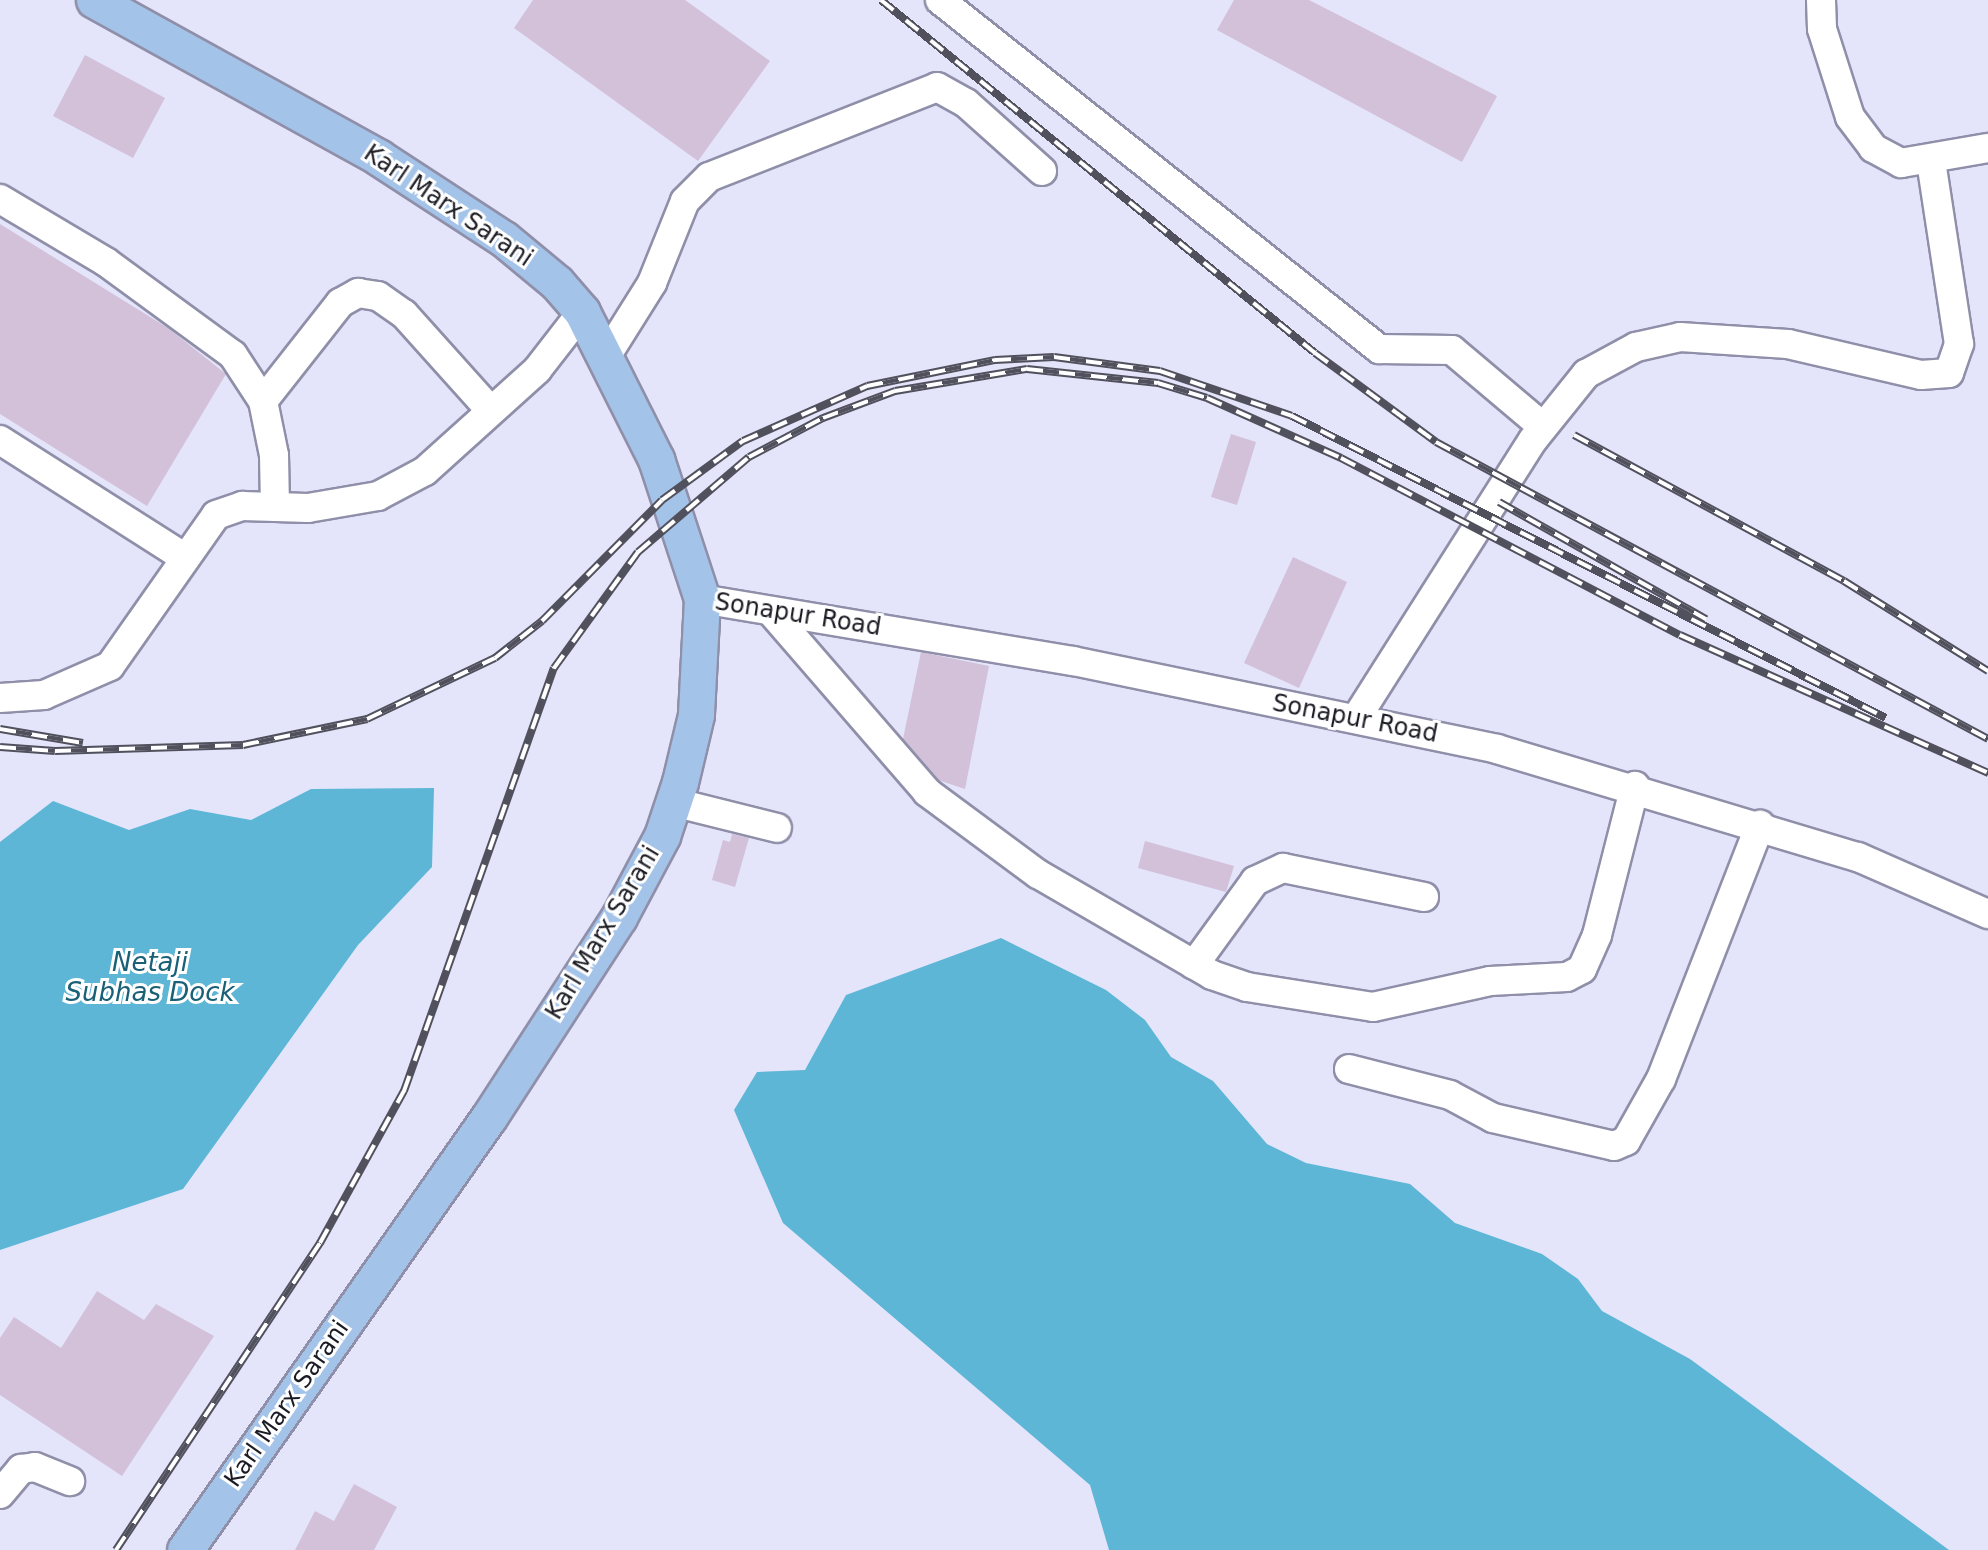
<!DOCTYPE html>
<html>
<head>
<meta charset="utf-8">
<style>
	body { margin:0 }
	#map { position:relative; width:1988px; height:1550px; overflow:hidden; background:#e4e5fb; font-family:"DejaVu Sans",sans-serif }
	div>[style] { position:absolute }
	.water>* { inset:0; background:#5db6d6 }
	.building>* { inset:0; background:#d2c1d9 }
	.roads { filter:drop-shadow(2px 0 #8f8fa9) drop-shadow(-2px 0 #8f8fa9) drop-shadow(0 2px #8f8fa9) drop-shadow(0 -2px #8f8fa9) }
	.minor>* { height:28px; margin:-14px; padding:0 14px; transform-origin:14px; border-radius:14px; background:#fff }
	.major>* { height:35px; margin:-17.5px; padding:0 17.5px; transform-origin:17.5px; border-radius:17.5px; background:#a4c3e9 }
	.rail>* { height:8px; margin-top:-4px; transform-origin:0; background:repeating-linear-gradient(90deg,#fff 0 16px,#51515d 0 32px); box-sizing:border-box; border-block:2px solid #51515d }
	span { translate:-50% -50%; white-space:nowrap; text-align:center; line-height:1.15; -webkit-text-stroke:6px #fff; paint-order:stroke }
	.street-label { font-size:24px; color:#1b1b24 }
	.water-label { font-size:26px; color:#1a6077; font-style:italic }
</style>
</head>
<body>
<div id="map">
	<div class="water">
		<div style="clip-path:polygon(434px 788px,432px 867px,358px 945px,183px 1189px,0 1250px,0 842px,53px 801px,129px 830px,190px 809px,251px 820px,311px 789px)"></div>
		<div style="clip-path:polygon(1001px 938px,1106px 990px,1145px 1020px,1171px 1057px,1213px 1081px,1267px 1144px,1306px 1163px,1410px 1184px,1455px 1223px,1542px 1254px,1578px 1279px,1602px 1311px,1690px 1359px,1949px 1550px,1109px 1550px,1090px 1485px,783px 1223px,734px 1110px,757px 1072px,805px 1070px,846px 995px)"></div>
	</div>
	<div class="building">
		<div style="clip-path:polygon(533px 0,685px 0,770px 61px,698px 161px,514px 28px)"></div>
		<div style="clip-path:polygon(1234px 0,1309px 0,1497px 96px,1462px 162px,1217px 30px)"></div>
		<div style="clip-path:polygon(85px 55px,165px 98px,133px 158px,53px 116px)"></div>
		<div style="clip-path:polygon(0 224px,168px 328px,226px 374px,147px 506px,0 414px)"></div>
		<div style="clip-path:polygon(1231px 434px,1256px 442px,1237px 505px,1211px 497px)"></div>
		<div style="clip-path:polygon(1293px 557px,1347px 582px,1299px 688px,1244px 663px)"></div>
		<div style="clip-path:polygon(921px 652px,989px 666px,965px 789px,938px 780px,903px 739px)"></div>
		<div style="clip-path:polygon(732px 834px,749px 838px,735px 887px,712px 880px,723px 840px,730px 842px)"></div>
		<div style="clip-path:polygon(1145px 841px,1234px 866px,1226px 892px,1138px 868px)"></div>
		<div style="clip-path:polygon(97px 1291px,144px 1320px,156px 1304px,214px 1336px,122px 1476px,0 1395px,0 1338px,14px 1317px,61px 1348px)"></div>
		<div style="clip-path:polygon(354px 1484px,397px 1507px,374px 1550px,295px 1550px,315px 1511px,334px 1521px)"></div>
	</div>
	<div class="roads">
		<div class="minor">
			<div style="left:940px;top:0;width:561px;rotate:38.48deg"></div>
			<div style="left:1379px;top:349px;width:73px;rotate:0.8deg"></div>
			<div style="left:1452px;top:350px;width:119px;rotate:40.2deg"></div>
			<div style="left:1821px;top:0;width:29px;rotate:88deg"></div>
			<div style="left:1822px;top:29px;width:92px;rotate:72.3deg"></div>
			<div style="left:1850px;top:117px;width:39px;rotate:53deg"></div>
			<div style="left:1873px;top:148px;width:32px;rotate:28deg"></div>
			<div style="left:1901px;top:163px;width:88px;rotate:-9.8deg"></div>
			<div style="left:0;top:199px;width:123px;rotate:30.7deg"></div>
			<div style="left:106px;top:262px;width:157px;rotate:36.2deg"></div>
			<div style="left:233px;top:355px;width:55px;rotate:56.9deg"></div>
			<div style="left:263px;top:401px;width:55px;rotate:78.5deg"></div>
			<div style="left:274px;top:455px;width:52px;rotate:88.9deg"></div>
			<div style="left:605px;top:358px;width:89px;rotate:-57.9deg"></div>
			<div style="left:652px;top:283px;width:88px;rotate:-68.1deg"></div>
			<div style="left:685px;top:201px;width:34px;rotate:-45deg"></div>
			<div style="left:709px;top:177px;width:245px;rotate:-21.5deg"></div>
			<div style="left:937px;top:87px;width:33px;rotate:29deg"></div>
			<div style="left:966px;top:103px;width:102px;rotate:41.8deg"></div>
			<div style="left:263px;top:401px;width:125px;rotate:-51.8deg"></div>
			<div style="left:340px;top:303px;width:21px;rotate:-29deg"></div>
			<div style="left:358px;top:293px;width:20px;rotate:9deg"></div>
			<div style="left:378px;top:296px;width:32px;rotate:35deg"></div>
			<div style="left:404px;top:314px;width:130px;rotate:48.1deg"></div>
			<div style="left:0;top:440px;width:218px;rotate:32.5deg"></div>
			<div style="left:702px;top:599px;width:376px;rotate:9.5deg"></div>
			<div style="left:1073px;top:661px;width:433px;rotate:11.7deg"></div>
			<div style="left:1497px;top:749px;width:377px;rotate:16.7deg"></div>
			<div style="left:1858px;top:857px;width:142px;rotate:23.7deg"></div>
			<div style="left:773px;top:614px;width:235px;rotate:49.1deg"></div>
			<div style="left:927px;top:792px;width:138px;rotate:36.5deg"></div>
			<div style="left:1038px;top:874px;width:201px;rotate:30.1deg"></div>
			<div style="left:1212px;top:975px;width:37px;rotate:19deg"></div>
			<div style="left:1247px;top:987px;width:128px;rotate:9deg"></div>
			<div style="left:1373px;top:1007px;width:120px;rotate:-12.5deg"></div>
			<div style="left:1490px;top:981px;width:77px;rotate:-3deg"></div>
			<div style="left:1567px;top:977px;width:17px;rotate:-28deg"></div>
			<div style="left:1582px;top:969px;width:37px;rotate:-66deg"></div>
			<div style="left:1597px;top:935px;width:154px;rotate:-75.7deg"></div>
			<div style="left:0;top:698px;width:44px;rotate:-3.9deg"></div>
			<div style="left:44px;top:695px;width:72px;rotate:-23.7deg"></div>
			<div style="left:110px;top:666px;width:184px;rotate:-54.9deg"></div>
			<div style="left:216px;top:515px;width:28px;rotate:-19deg"></div>
			<div style="left:242px;top:506px;width:66px;rotate:1.7deg"></div>
			<div style="left:308px;top:508px;width:71px;rotate:-9.7deg"></div>
			<div style="left:378px;top:496px;width:53px;rotate:-28deg"></div>
			<div style="left:425px;top:471px;width:151px;rotate:-42deg"></div>
			<div style="left:537px;top:370px;width:73px;rotate:-52.2deg"></div>
			<div style="left:1357px;top:717px;width:328px;rotate:-57.6deg"></div>
			<div style="left:1533px;top:440px;width:85px;rotate:-51.2deg"></div>
			<div style="left:1586px;top:374px;width:57px;rotate:-28.4deg"></div>
			<div style="left:1636px;top:347px;width:45px;rotate:-12.8deg"></div>
			<div style="left:1680px;top:337px;width:108px;rotate:3.7deg"></div>
			<div style="left:1788px;top:344px;width:137px;rotate:13.1deg"></div>
			<div style="left:1921px;top:375px;width:28px;rotate:-4deg"></div>
			<div style="left:1949px;top:373px;width:31px;rotate:-71deg"></div>
			<div style="left:1959px;top:344px;width:185px;rotate:-98.7deg"></div>
			<div style="left:673px;top:802px;width:107px;rotate:14deg"></div>
			<div style="left:1194px;top:965px;width:104px;rotate:-54deg"></div>
			<div style="left:1255px;top:881px;width:31px;rotate:-25deg"></div>
			<div style="left:1283px;top:868px;width:144px;rotate:11.6deg"></div>
			<div style="left:1349px;top:1069px;width:104px;rotate:14.4deg"></div>
			<div style="left:1450px;top:1095px;width:49px;rotate:28.1deg"></div>
			<div style="left:1493px;top:1118px;width:124px;rotate:13deg"></div>
			<div style="left:1614px;top:1146px;width:13px;rotate:-23deg"></div>
			<div style="left:1626px;top:1141px;width:71px;rotate:-60.6deg"></div>
			<div style="left:1661px;top:1079px;width:273px;rotate:-68.7deg"></div>
			<div style="left:0;top:1494px;width:33px;rotate:-50deg"></div>
			<div style="left:21px;top:1469px;width:14px;rotate:-8deg"></div>
			<div style="left:35px;top:1467px;width:38px;rotate:22deg"></div>
		</div>
		<div class="major">
			<div style="left:94px;top:0;width:325px;rotate:28.9deg"></div>
			<div style="left:378px;top:157px;width:150px;rotate:33.1deg"></div>
			<div style="left:504px;top:239px;width:69px;rotate:39.7deg"></div>
			<div style="left:557px;top:283px;width:38px;rotate:49deg"></div>
			<div style="left:582px;top:312px;width:165px;rotate:63.3deg"></div>
			<div style="left:656px;top:459px;width:147px;rotate:71.8deg"></div>
			<div style="left:702px;top:599px;width:116px;rotate:93deg"></div>
			<div style="left:696px;top:715px;width:69px;rotate:103.4deg"></div>
			<div style="left:680px;top:782px;width:57px;rotate:108.4deg"></div>
			<div style="left:662px;top:836px;width:92px;rotate:118deg"></div>
			<div style="left:619px;top:917px;width:239px;rotate:123deg"></div>
			<div style="left:489px;top:1117px;width:529px;rotate:125.07deg"></div>
		</div>
	</div>
	<div class="rail">
		<div style="left:881px;top:0;width:559px;rotate:39.12deg"></div>
		<div style="left:1315px;top:353px;width:150px;rotate:36.3deg"></div>
		<div style="left:1436px;top:442px;width:627px;rotate:28.28deg"></div>
		<div style="left:1574px;top:435px;width:307px;rotate:28.4deg"></div>
		<div style="left:1844px;top:581px;width:170px;rotate:32deg"></div>
		<div style="left:1499px;top:502px;width:238px;rotate:29.5deg"></div>
		<div style="left:0;top:729px;width:84px;rotate:9.6deg"></div>
		<div style="left:0;top:747px;width:55px;rotate:4.2deg"></div>
		<div style="left:55px;top:751px;width:188px;rotate:-1.8deg"></div>
		<div style="left:243px;top:745px;width:127px;rotate:-11.8deg"></div>
		<div style="left:367px;top:719px;width:142px;rotate:-25.5deg"></div>
		<div style="left:495px;top:658px;width:60px;rotate:-38.2deg"></div>
		<div style="left:542px;top:621px;width:170px;rotate:-45.2deg"></div>
		<div style="left:662px;top:500px;width:100px;rotate:-36.1deg"></div>
		<div style="left:743px;top:441px;width:136px;rotate:-23.9deg"></div>
		<div style="left:867px;top:386px;width:131px;rotate:-11.5deg"></div>
		<div style="left:995px;top:360px;width:59px;rotate:-2.9deg"></div>
		<div style="left:1054px;top:357px;width:107px;rotate:7.5deg"></div>
		<div style="left:1160px;top:371px;width:139px;rotate:18.8deg"></div>
		<div style="left:1292px;top:416px;width:666px;rotate:26.95deg"></div>
		<div style="left:116px;top:1550px;width:369px;rotate:-56.4deg"></div>
		<div style="left:320px;top:1243px;width:174px;rotate:-61.1deg"></div>
		<div style="left:404px;top:1091px;width:449px;rotate:-70.5deg"></div>
		<div style="left:554px;top:668px;width:143px;rotate:-54.1deg"></div>
		<div style="left:638px;top:552px;width:146px;rotate:-40.6deg"></div>
		<div style="left:749px;top:457px;width:84px;rotate:-27.8deg"></div>
		<div style="left:823px;top:418px;width:77px;rotate:-20.6deg"></div>
		<div style="left:895px;top:391px;width:134px;rotate:-9.5deg"></div>
		<div style="left:1027px;top:369px;width:132px;rotate:6.1deg"></div>
		<div style="left:1158px;top:383px;width:51px;rotate:17deg"></div>
		<div style="left:1207px;top:398px;width:147px;rotate:24.1deg"></div>
		<div style="left:1341px;top:458px;width:382px;rotate:27.6deg"></div>
		<div style="left:1680px;top:635px;width:338px;rotate:24.1deg"></div>
	</div>
	<div class="street-label">
		<span style="left:448px;top:206px;rotate:34deg">Karl Marx Sarani</span>
		<span style="left:798px;top:615px;rotate:9deg">Sonapur Road</span>
		<span style="left:1355px;top:719px;rotate:11deg">Sonapur Road</span>
		<span style="left:603px;top:933px;rotate:-59deg">Karl Marx Sarani</span>
		<span style="left:287px;top:1404px;rotate:-55deg">Karl Marx Sarani</span>
	</div>
	<div class="water-label">
		<span style="left:150px;top:978px">Netaji<br>Subhas Dock</span>
	</div>
</div>
</body>
</html>
